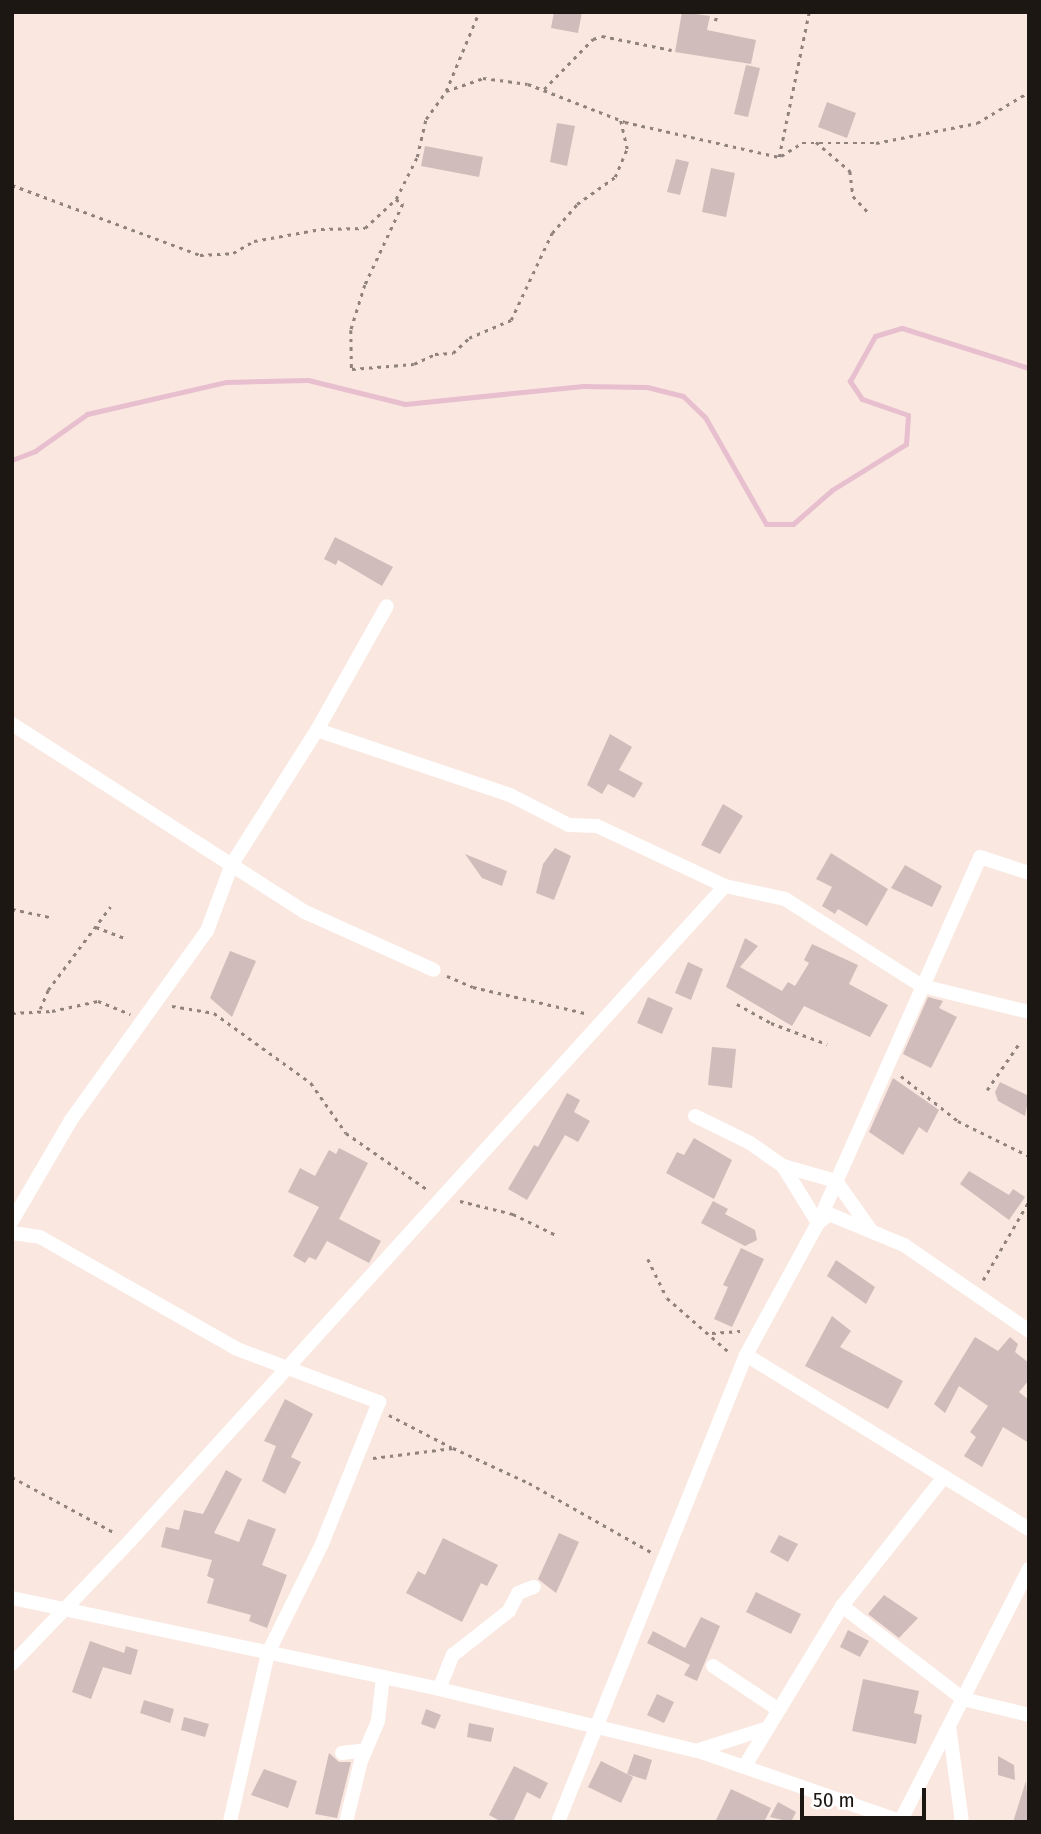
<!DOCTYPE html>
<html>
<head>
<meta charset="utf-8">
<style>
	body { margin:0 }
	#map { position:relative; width:1041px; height:1834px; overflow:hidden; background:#fae7df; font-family:"Fira Sans Condensed",sans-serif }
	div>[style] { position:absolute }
	.stream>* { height:5px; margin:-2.5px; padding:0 2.5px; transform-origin:2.5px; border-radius:2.5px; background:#e7bfcf }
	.building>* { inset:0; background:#d0bcbb }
	.path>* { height:2.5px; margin-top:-1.25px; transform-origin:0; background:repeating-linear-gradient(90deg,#90837e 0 3.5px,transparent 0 8.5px) }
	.street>* { height:14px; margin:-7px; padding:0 7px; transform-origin:7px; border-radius:7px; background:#fff }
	span { translate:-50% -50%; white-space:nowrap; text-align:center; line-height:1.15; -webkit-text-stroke:5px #fff; paint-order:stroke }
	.frame { position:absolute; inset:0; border:14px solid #1d1714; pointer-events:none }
	.scale { position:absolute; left:800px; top:1788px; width:126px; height:32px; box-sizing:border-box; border:4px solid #1d1714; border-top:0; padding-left:9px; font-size:21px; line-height:24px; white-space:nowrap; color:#1d1714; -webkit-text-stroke:5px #fff; paint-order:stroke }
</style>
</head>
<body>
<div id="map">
	<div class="stream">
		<div style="left:12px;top:460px;width:25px;rotate:-21deg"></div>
		<div style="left:35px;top:451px;width:64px;rotate:-35.4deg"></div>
		<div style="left:87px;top:414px;width:143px;rotate:-13deg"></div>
		<div style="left:226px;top:382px;width:82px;rotate:-1.4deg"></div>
		<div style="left:308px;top:380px;width:100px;rotate:13.9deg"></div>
		<div style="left:405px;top:404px;width:179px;rotate:-5.8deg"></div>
		<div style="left:583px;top:386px;width:64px;rotate:0.9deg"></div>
		<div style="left:647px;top:387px;width:37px;rotate:14deg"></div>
		<div style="left:683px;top:396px;width:30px;rotate:44deg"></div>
		<div style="left:705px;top:417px;width:123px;rotate:60.3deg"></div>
		<div style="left:766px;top:524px;width:27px"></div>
		<div style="left:793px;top:524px;width:52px;rotate:-41.1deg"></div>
		<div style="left:832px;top:490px;width:87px;rotate:-31.9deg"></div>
		<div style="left:906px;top:444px;width:29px;rotate:-86deg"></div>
		<div style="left:908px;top:415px;width:49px;rotate:-160.8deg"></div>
		<div style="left:862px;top:399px;width:22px;rotate:-124deg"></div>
		<div style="left:850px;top:381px;width:51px;rotate:-60.9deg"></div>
		<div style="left:875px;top:336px;width:28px;rotate:-17deg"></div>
		<div style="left:902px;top:328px;width:133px;rotate:17.5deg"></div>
	</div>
	<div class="building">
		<div style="clip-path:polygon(554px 12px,582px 12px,578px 33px,551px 28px)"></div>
		<div style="clip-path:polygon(682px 12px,710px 16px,707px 30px,756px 40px,751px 64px,675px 52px)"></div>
		<div style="clip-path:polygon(746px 65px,760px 68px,748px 117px,734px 114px)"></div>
		<div style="clip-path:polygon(827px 102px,856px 113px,847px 138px,818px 127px)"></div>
		<div style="clip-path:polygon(557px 123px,575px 126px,567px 166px,550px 162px)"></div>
		<div style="clip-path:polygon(425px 146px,483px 157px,479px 177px,421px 166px)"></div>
		<div style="clip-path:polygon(676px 159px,689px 162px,680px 195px,667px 192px)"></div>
		<div style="clip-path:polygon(711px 168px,735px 173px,726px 217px,702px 212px)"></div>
		<div style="clip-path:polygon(335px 537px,393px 567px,382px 586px,338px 560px,336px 565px,324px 559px)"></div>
		<div style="clip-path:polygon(610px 734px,632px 747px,619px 770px,643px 783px,634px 798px,608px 784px,602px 794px,587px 785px)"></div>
		<div style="clip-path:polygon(723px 804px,743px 816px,720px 854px,701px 845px)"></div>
		<div style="clip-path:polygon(555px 848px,571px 856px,554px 900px,536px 893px,543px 864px)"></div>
		<div style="clip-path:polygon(831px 853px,888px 889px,867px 926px,838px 909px,835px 914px,822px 906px,832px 887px,816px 879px)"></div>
		<div style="clip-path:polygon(465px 854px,507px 871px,502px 886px,482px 878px)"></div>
		<div style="clip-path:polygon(905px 865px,942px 886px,932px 907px,891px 888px)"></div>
		<div style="clip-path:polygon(745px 938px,758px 946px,740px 967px,782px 991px,788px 982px,795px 986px,809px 963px,804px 960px,812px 944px,858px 965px,849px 984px,888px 1005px,870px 1037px,804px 1006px,792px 1026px,726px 987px)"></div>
		<div style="clip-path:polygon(230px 951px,256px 961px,232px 1017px,210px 998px)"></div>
		<div style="clip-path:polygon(688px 962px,703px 969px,691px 1000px,675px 993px)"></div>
		<div style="clip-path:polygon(648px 997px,673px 1008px,662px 1034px,637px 1023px)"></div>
		<div style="clip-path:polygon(928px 997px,943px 1001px,939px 1008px,957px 1017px,931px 1068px,903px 1054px)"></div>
		<div style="clip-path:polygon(712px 1047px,736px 1049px,732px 1088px,708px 1085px)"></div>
		<div style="clip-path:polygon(893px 1078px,939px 1110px,927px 1133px,919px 1127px,903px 1155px,869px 1132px)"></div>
		<div style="clip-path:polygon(1000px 1082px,1029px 1096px,1025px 1116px,998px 1101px,995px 1092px)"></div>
		<div style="clip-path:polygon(567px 1093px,580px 1100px,574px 1112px,590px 1121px,578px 1142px,565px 1135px,527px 1200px,508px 1189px,534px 1145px,538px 1147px)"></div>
		<div style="clip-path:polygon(694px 1138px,732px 1160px,714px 1199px,666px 1173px,677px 1152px,684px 1155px)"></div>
		<div style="clip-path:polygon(339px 1148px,368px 1163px,339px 1219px,381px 1241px,369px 1263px,327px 1241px,316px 1260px,309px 1257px,305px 1263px,293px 1256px,319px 1207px,288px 1192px,300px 1168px,315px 1176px,329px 1150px,336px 1154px)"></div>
		<div style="clip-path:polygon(969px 1171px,1009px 1195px,1013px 1189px,1025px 1197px,1009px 1220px,960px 1184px)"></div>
		<div style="clip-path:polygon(713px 1201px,728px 1209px,725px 1214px,755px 1230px,757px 1240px,745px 1246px,701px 1223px)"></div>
		<div style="clip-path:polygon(741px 1248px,764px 1259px,732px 1327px,714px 1319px,728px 1287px,723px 1285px)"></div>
		<div style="clip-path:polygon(836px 1260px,875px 1287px,866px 1304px,827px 1276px)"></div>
		<div style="clip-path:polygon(832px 1316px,851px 1331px,840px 1347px,903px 1381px,888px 1409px,805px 1366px)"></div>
		<div style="clip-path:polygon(975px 1337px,998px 1351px,1010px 1337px,1018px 1344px,1015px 1352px,1029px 1363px,1029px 1380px,1019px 1392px,1029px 1400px,1029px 1443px,1003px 1427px,982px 1467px,964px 1456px,976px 1437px,970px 1432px,988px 1406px,959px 1386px,945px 1413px,934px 1404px)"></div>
		<div style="clip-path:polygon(285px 1399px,313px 1414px,291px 1457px,301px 1462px,285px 1494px,262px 1481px,276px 1446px,264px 1441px)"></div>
		<div style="clip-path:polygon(226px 1470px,242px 1479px,214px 1533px,239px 1542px,248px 1519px,276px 1529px,262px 1565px,287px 1575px,267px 1628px,249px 1621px,251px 1615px,207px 1603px,214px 1579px,207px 1576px,212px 1560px,161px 1547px,166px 1527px,179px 1530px,184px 1510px,203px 1514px)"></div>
		<div style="clip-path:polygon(559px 1533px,579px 1542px,556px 1593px,538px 1579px)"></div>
		<div style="clip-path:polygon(779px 1535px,798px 1544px,788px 1562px,770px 1552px)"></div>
		<div style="clip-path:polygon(443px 1538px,498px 1565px,487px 1586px,481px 1583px,462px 1622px,406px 1593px,418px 1571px,425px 1575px)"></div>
		<div style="clip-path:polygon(756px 1592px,801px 1614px,791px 1634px,746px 1612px)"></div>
		<div style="clip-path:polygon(884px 1595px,918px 1618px,899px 1638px,868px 1614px)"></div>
		<div style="clip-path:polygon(701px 1617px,720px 1626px,697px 1681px,684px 1675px,690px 1665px,647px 1643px,653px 1631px,685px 1648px)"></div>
		<div style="clip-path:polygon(848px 1630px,869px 1641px,860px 1657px,840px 1647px)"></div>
		<div style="clip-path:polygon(90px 1641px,124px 1653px,126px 1646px,138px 1650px,131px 1675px,103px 1667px,91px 1699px,72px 1692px)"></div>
		<div style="clip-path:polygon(863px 1679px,919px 1691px,914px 1713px,922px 1715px,916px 1744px,852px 1731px)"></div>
		<div style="clip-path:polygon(657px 1694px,674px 1702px,664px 1723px,647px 1715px)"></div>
		<div style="clip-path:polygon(144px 1700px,174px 1709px,170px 1723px,140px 1713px)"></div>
		<div style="clip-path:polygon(426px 1709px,441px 1715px,435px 1729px,421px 1724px)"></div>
		<div style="clip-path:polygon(184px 1717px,209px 1724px,205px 1737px,181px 1730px)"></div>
		<div style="clip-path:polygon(469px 1723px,494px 1728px,491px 1742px,467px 1737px)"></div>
		<div style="clip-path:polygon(329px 1753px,339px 1762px,351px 1762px,337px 1818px,315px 1814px)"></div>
		<div style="clip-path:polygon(634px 1754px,652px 1760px,646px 1780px,627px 1774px)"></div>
		<div style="clip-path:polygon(998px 1756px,1014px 1765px,1015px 1780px,998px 1775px)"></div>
		<div style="clip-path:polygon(601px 1761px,633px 1777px,621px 1803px,588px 1787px)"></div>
		<div style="clip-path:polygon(514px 1766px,548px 1783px,540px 1799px,527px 1792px,513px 1822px,502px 1822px,489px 1815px)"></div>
		<div style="clip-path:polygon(264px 1769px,297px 1781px,288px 1808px,251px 1795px)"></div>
		<div style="clip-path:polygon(1026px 1781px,1029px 1822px,1013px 1822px)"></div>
		<div style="clip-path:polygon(731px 1789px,771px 1808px,764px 1822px,715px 1822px)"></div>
		<div style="clip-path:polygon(778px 1802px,796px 1812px,791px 1822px,770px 1817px)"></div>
	</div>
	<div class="path">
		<div style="left:715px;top:21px;width:9px;rotate:-72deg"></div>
		<div style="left:544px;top:89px;width:70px;rotate:-45.6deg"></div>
		<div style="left:593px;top:39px;width:9px;rotate:-18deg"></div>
		<div style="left:602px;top:36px;width:71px;rotate:11.3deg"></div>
		<div style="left:446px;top:91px;width:86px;rotate:-67.3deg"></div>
		<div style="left:816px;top:142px;width:45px;rotate:40.5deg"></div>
		<div style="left:850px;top:171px;width:25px;rotate:83deg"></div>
		<div style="left:853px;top:196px;width:23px;rotate:47deg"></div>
		<div style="left:781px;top:156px;width:25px;rotate:-32deg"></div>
		<div style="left:802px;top:143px;width:74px"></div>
		<div style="left:876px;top:143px;width:103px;rotate:-11.2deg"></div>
		<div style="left:977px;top:123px;width:61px;rotate:-30.8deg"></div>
		<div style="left:12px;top:185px;width:201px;rotate:20.4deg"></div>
		<div style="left:200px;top:255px;width:33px;rotate:-3deg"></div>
		<div style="left:233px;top:253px;width:24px;rotate:-30deg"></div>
		<div style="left:254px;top:241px;width:68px;rotate:-10.2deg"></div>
		<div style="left:321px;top:229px;width:44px;rotate:-1.3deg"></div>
		<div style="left:365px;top:228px;width:42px;rotate:-43.1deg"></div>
		<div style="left:396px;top:199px;width:47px;rotate:-63.4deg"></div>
		<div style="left:417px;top:157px;width:39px;rotate:-77deg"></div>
		<div style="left:426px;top:119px;width:34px;rotate:-54deg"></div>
		<div style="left:446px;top:91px;width:39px;rotate:-19deg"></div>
		<div style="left:483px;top:78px;width:45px;rotate:7.6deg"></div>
		<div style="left:528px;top:84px;width:104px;rotate:21.4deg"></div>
		<div style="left:625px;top:122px;width:158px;rotate:12.8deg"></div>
		<div style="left:779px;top:157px;width:148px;rotate:-78.3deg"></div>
		<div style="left:396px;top:199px;width:9px;rotate:36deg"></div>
		<div style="left:403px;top:204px;width:89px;rotate:115.1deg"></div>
		<div style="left:365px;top:285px;width:47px;rotate:107.3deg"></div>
		<div style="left:351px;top:330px;width:39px;rotate:89deg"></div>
		<div style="left:352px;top:369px;width:62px;rotate:-4.6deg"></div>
		<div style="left:414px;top:364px;width:23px;rotate:-25deg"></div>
		<div style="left:435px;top:354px;width:18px;rotate:-3deg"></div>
		<div style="left:453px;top:353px;width:22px;rotate:-43deg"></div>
		<div style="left:469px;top:338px;width:46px;rotate:-23.2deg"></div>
		<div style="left:511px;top:320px;width:96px;rotate:-64.8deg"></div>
		<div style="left:552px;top:233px;width:38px;rotate:-49deg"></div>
		<div style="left:577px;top:204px;width:47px;rotate:-35.4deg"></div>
		<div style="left:615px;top:177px;width:30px;rotate:-67deg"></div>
		<div style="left:627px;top:149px;width:31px;rotate:-103deg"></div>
		<div style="left:12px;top:909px;width:39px;rotate:12deg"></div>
		<div style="left:96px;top:927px;width:33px;rotate:21deg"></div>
		<div style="left:447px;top:976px;width:28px;rotate:23deg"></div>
		<div style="left:473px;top:987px;width:119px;rotate:13.1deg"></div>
		<div style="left:737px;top:1004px;width:39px;rotate:29deg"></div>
		<div style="left:771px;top:1023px;width:60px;rotate:20.6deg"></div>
		<div style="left:172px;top:1006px;width:43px;rotate:9.5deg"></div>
		<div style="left:214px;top:1013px;width:120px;rotate:35.8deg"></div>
		<div style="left:311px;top:1083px;width:61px;rotate:55deg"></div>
		<div style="left:346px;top:1133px;width:100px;rotate:34.8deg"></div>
		<div style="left:40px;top:1009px;width:21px;rotate:-67deg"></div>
		<div style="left:48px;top:990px;width:104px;rotate:-53.2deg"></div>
		<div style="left:12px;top:1013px;width:40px;rotate:-2.9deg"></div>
		<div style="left:52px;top:1011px;width:47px;rotate:-12.3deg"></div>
		<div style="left:98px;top:1001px;width:35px;rotate:22deg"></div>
		<div style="left:901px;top:1076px;width:73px;rotate:38.3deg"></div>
		<div style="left:958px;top:1121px;width:79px;rotate:26.2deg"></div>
		<div style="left:987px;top:1090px;width:55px;rotate:-55.4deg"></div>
		<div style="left:460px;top:1201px;width:55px;rotate:13.8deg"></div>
		<div style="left:513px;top:1214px;width:50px;rotate:26.1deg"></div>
		<div style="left:648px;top:1259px;width:43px;rotate:64deg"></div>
		<div style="left:667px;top:1298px;width:84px;rotate:41.1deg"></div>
		<div style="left:983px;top:1280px;width:91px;rotate:-59.8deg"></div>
		<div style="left:712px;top:1333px;width:28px;rotate:-4deg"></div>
		<div style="left:389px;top:1415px;width:70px;rotate:27.3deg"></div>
		<div style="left:373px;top:1458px;width:81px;rotate:-7.1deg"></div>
		<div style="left:453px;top:1448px;width:84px;rotate:24.7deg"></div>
		<div style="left:529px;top:1483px;width:140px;rotate:29.5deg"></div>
		<div style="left:12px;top:1477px;width:117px;rotate:28.5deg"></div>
	</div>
	<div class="street">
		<div style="left:12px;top:724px;width:348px;rotate:32.7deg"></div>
		<div style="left:305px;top:912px;width:141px;rotate:24.2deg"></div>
		<div style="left:317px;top:730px;width:142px;rotate:-60.6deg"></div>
		<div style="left:695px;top:1116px;width:61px;rotate:26.1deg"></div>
		<div style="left:750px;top:1143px;width:40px;rotate:34.9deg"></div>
		<div style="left:783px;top:1166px;width:67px;rotate:58.4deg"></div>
		<div style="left:818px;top:1223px;width:14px;rotate:-39deg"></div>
		<div style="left:829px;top:1214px;width:81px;rotate:22.5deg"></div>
		<div style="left:904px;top:1245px;width:152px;rotate:34.5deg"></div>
		<div style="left:783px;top:1166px;width:55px;rotate:15.8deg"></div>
		<div style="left:836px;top:1181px;width:59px;rotate:54.7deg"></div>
		<div style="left:12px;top:1221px;width:117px;rotate:-59.7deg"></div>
		<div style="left:71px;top:1120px;width:233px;rotate:-54.3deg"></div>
		<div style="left:207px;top:931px;width:72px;rotate:-69.5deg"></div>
		<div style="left:232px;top:864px;width:159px;rotate:-57.6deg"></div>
		<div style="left:317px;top:730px;width:204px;rotate:18.6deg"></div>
		<div style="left:510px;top:795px;width:66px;rotate:27deg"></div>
		<div style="left:569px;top:825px;width:28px;rotate:2deg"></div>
		<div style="left:597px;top:826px;width:141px;rotate:25.1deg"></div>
		<div style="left:725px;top:886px;width:61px;rotate:12.2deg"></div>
		<div style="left:785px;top:899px;width:162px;rotate:32.4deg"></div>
		<div style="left:922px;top:986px;width:110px;rotate:13.7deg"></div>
		<div style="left:12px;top:1233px;width:28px;rotate:8deg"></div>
		<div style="left:40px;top:1237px;width:227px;rotate:29.6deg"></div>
		<div style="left:237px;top:1349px;width:152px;rotate:20.5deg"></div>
		<div style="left:379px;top:1402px;width:153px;rotate:111.9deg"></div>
		<div style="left:322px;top:1544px;width:122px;rotate:116.4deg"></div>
		<div style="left:268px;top:1653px;width:173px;rotate:102.7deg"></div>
		<div style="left:746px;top:1355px;width:332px;rotate:31.6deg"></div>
		<div style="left:12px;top:1598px;width:437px;rotate:12deg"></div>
		<div style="left:439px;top:1689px;width:266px;rotate:13.5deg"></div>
		<div style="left:698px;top:1751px;width:217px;rotate:19.1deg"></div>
		<div style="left:842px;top:1606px;width:153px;rotate:37.5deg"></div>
		<div style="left:963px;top:1699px;width:68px;rotate:13.6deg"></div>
		<div style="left:12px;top:1664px;width:170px;rotate:-46.2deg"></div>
		<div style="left:130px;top:1541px;width:885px;rotate:-47.75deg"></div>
		<div style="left:713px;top:1666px;width:79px;rotate:33.7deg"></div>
		<div style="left:439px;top:1689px;width:37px;rotate:-68deg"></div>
		<div style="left:453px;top:1655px;width:71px;rotate:-38.2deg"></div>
		<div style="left:509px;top:1611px;width:20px;rotate:-63deg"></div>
		<div style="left:518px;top:1593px;width:17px;rotate:-21deg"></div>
		<div style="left:949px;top:1726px;width:97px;rotate:82.3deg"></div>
		<div style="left:699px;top:1750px;width:72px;rotate:-17.7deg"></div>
		<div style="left:342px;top:1753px;width:24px;rotate:-7deg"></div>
		<div style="left:746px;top:1764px;width:185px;rotate:-58.7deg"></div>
		<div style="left:842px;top:1606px;width:164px;rotate:-51.7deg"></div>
		<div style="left:346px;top:1822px;width:63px;rotate:-76.2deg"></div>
		<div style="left:361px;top:1761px;width:43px;rotate:-67deg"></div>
		<div style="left:378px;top:1721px;width:44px;rotate:-83.5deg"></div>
		<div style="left:558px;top:1822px;width:503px;rotate:-68.07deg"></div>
		<div style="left:746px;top:1355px;width:150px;rotate:-61.4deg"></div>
		<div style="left:818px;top:1223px;width:400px;rotate:-66.1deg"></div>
		<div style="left:980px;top:857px;width:52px;rotate:18.1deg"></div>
		<div style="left:900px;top:1822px;width:284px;rotate:-63deg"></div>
	</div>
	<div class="frame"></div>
	<div class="scale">50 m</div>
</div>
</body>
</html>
